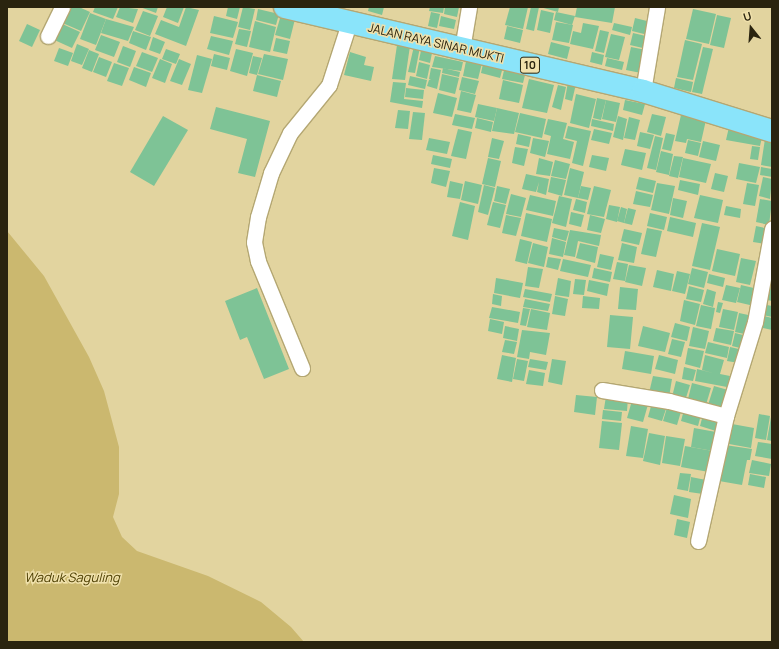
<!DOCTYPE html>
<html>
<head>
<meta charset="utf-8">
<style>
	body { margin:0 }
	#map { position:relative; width:779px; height:649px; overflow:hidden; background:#e2d49f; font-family:Manrope,sans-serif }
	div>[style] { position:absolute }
	.water>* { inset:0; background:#cbb86f }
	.building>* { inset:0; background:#7ec396 }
	.roads { filter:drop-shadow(1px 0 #b4a773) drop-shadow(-1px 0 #b4a773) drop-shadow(0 1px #b4a773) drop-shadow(0 -1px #b4a773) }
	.minor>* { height:15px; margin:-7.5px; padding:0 7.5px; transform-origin:7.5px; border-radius:7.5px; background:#fff }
	.highway>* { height:22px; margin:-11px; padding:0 11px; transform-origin:11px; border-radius:11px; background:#8ae4fa }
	span { translate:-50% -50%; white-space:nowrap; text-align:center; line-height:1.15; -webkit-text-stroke:3px #f0e1ac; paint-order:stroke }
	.shield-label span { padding:1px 3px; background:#f0e1ac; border:1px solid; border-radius:3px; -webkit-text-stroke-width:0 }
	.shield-label { font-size:11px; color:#2a240f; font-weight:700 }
	.street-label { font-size:12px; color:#2a240f }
	.water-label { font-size:13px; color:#4f4104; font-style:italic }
	.frame { position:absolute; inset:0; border:8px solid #2a240f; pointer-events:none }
	.north { position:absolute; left:731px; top:8px; width:40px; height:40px; -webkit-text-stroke:3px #f0e1ac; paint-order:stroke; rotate:343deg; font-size:11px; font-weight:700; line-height:16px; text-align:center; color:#2a240f }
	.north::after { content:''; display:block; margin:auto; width:14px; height:18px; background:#2a240f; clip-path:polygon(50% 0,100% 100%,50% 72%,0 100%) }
</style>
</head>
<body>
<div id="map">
	<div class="water">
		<div style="clip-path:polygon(7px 231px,44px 276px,89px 357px,104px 391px,119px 447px,119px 494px,113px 517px,122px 537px,137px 551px,208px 576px,261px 602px,291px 627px,304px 642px,7px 642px)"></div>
	</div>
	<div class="building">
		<div style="clip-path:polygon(64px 7px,79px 7px,90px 12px,81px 31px,58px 21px)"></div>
		<div style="clip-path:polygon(95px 7px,118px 7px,113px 19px,93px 12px)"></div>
		<div style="clip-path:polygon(120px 7px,138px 9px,133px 23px,116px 17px)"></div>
		<div style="clip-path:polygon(140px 7px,158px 7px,156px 13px)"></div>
		<div style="clip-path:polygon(167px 7px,184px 7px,178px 23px,163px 17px)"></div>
		<div style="clip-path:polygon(186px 7px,199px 10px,186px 46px,155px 34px,161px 20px,179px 27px)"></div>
		<div style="clip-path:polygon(228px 7px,240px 7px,237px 19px,226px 16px)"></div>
		<div style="clip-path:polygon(243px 7px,255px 9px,250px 30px,238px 27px)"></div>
		<div style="clip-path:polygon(369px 7px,384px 7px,382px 15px,368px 11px)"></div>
		<div style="clip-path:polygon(430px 7px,444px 7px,443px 13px,429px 11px)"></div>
		<div style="clip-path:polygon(445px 7px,459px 7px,457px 17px,444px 14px)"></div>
		<div style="clip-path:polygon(510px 7px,528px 7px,523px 29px,505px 25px)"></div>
		<div style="clip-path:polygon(531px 7px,539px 7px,534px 31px,526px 29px)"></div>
		<div style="clip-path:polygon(540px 7px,559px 7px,558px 12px)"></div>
		<div style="clip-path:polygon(577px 7px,615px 7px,612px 23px,575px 17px)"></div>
		<div style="clip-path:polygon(258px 9px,279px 14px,276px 25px,256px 20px)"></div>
		<div style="clip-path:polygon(693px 9px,716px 14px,709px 44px,686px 39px)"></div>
		<div style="clip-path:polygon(541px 10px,554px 13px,550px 33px,537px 30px)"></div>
		<div style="clip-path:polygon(143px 11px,158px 16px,150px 36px,135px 30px)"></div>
		<div style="clip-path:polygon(431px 12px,440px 14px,437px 28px,428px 26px)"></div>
		<div style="clip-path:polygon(556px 12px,575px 16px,572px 25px,554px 20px)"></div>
		<div style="clip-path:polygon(90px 13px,106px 19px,96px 45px,80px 39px)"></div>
		<div style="clip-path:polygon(281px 15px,295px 19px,290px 39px,275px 35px)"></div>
		<div style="clip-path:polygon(717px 15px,731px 18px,724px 48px,710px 45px)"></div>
		<div style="clip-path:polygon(214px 16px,238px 22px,233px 38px,210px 33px)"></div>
		<div style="clip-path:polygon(441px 16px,456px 20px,454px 29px,439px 26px)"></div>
		<div style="clip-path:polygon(635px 18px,651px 22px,648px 35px,632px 31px)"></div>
		<div style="clip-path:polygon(106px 19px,134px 27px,128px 41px,101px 33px)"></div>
		<div style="clip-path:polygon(255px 21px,276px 27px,270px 52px,249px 47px)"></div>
		<div style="clip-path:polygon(58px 22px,80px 32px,72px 48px,50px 38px)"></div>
		<div style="clip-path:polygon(556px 22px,573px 25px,569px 43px,552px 40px)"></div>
		<div style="clip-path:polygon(583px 23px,599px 26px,593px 49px,570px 44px,573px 31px,581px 33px)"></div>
		<div style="clip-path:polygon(614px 23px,632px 27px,630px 35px,612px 30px)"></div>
		<div style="clip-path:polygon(27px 24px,40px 30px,32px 47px,19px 41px)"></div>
		<div style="clip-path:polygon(507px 26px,523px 30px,520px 43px,504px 39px)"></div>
		<div style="clip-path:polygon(239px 29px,251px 31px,247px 47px,235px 44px)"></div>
		<div style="clip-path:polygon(600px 30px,609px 32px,604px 53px,595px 51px)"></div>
		<div style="clip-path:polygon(133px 31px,151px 37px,146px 50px,129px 43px)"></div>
		<div style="clip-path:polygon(633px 33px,650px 37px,647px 49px,630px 45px)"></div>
		<div style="clip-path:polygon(611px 34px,625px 37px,619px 60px,605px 57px)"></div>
		<div style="clip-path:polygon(101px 35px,120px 42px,114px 57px,95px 50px)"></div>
		<div style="clip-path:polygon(211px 36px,233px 41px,229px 55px,207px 49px)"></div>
		<div style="clip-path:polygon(153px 37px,165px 42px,160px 54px,149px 50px)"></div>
		<div style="clip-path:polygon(276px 38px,290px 41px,287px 54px,273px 51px)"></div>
		<div style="clip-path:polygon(685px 40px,702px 44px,693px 80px,677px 77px)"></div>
		<div style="clip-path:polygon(551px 42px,570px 47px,567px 59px,548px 54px)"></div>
		<div style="clip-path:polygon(77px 44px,89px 49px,82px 65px,71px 61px)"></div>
		<div style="clip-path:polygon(397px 45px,410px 46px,405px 80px,392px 79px)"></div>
		<div style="clip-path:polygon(123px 46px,136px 51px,130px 67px,117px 62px)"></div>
		<div style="clip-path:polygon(414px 46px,420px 47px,415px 73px,408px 72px)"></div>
		<div style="clip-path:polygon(422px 46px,433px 48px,430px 63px,419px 60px)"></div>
		<div style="clip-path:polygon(631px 47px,646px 50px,641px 73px,626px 70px)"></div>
		<div style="clip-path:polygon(703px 47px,713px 49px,702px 94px,692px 92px)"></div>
		<div style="clip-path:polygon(59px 48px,73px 53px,68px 66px,54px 61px)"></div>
		<div style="clip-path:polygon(166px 49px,180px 54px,176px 64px,162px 59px)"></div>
		<div style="clip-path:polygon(236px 49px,253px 53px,247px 76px,230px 71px)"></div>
		<div style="clip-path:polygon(89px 50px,99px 54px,92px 72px,82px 68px)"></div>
		<div style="clip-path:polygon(142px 52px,158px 58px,152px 72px,136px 66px)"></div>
		<div style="clip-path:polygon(350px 52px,366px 57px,364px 65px,374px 67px,371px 81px,344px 75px)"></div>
		<div style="clip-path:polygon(592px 52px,604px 55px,602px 65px,590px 62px)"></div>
		<div style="clip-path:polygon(214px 54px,230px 58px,227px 70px,211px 66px)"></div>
		<div style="clip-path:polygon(264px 54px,288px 59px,283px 80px,258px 74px)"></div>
		<div style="clip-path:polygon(197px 55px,212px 59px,202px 93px,188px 90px)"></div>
		<div style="clip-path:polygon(253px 56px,262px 58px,257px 75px,249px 73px)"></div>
		<div style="clip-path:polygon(435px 56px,463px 62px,461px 71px,432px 67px)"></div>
		<div style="clip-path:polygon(467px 56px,483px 59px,478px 79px,463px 76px)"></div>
		<div style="clip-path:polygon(99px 57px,112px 62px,106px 77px,93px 72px)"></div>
		<div style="clip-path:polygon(607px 58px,624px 62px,622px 70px,605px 66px)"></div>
		<div style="clip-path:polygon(160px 59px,172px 64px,165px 83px,152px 78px)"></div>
		<div style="clip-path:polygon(179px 59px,191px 64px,182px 85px,170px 81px)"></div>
		<div style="clip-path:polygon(484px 59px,504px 63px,500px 78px,481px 73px)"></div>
		<div style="clip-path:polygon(419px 62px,430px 65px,427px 79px,416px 76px)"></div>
		<div style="clip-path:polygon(114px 63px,129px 68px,122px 86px,107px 81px)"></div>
		<div style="clip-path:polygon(505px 66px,526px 71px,523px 83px,502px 79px)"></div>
		<div style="clip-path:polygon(134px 67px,151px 73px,146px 87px,129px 80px)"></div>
		<div style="clip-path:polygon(431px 68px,441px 70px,437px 89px,427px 86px,429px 80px,431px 80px,429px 79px)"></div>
		<div style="clip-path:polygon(443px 68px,460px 72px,459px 77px,442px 73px)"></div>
		<div style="clip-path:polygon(442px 74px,459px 78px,455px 94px,439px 90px)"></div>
		<div style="clip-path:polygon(257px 75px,281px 81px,277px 97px,253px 91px)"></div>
		<div style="clip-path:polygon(410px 76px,427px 80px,425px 89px,408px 85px)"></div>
		<div style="clip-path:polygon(462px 77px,479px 81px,475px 94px,459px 90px)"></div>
		<div style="clip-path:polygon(676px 78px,693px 82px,691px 92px,674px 88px)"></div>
		<div style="clip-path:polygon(529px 79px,554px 85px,547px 113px,522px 108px)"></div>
		<div style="clip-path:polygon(503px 80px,523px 85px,519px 103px,499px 99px)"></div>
		<div style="clip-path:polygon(393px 82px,406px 83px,404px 99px,423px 101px,422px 108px,390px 102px)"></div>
		<div style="clip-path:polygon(568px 82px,576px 84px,572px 101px,565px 99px)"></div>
		<div style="clip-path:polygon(558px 85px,566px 87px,561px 110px,552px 107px)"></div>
		<div style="clip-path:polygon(406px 88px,424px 90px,423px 99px,405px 97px)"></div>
		<div style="clip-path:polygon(461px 91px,476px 95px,471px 113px,457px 110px)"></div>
		<div style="clip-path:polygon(438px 93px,457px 98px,452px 117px,433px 113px)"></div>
		<div style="clip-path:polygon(576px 94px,596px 99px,589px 128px,570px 123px)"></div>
		<div style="clip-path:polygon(597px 98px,606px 100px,601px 120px,593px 118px)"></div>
		<div style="clip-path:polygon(606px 100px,620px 103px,616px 122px,602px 119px)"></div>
		<div style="clip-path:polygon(625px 100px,645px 104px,642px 115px,623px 110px)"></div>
		<div style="clip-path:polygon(478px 104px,497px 108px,494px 121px,475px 117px)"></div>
		<div style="clip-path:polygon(216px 107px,270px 121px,255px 177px,238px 173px,247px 139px,210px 129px)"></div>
		<div style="clip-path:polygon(497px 108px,519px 113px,514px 134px,492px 131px)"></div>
		<div style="clip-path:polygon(398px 110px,410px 111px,408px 129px,395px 128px)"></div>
		<div style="clip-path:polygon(413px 112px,425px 113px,422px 140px,409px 139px)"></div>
		<div style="clip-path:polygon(520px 113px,546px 119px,542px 138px,515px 132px)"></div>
		<div style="clip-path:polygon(455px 114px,475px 118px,472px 129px,452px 125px)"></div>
		<div style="clip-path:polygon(652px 114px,666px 117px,661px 136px,647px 132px)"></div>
		<div style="clip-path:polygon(681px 115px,706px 120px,701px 142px,687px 139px,686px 143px,675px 141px)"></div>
		<div style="clip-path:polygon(163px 116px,188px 130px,154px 186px,130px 172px)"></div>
		<div style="clip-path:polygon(618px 116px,627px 119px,623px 140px,613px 137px)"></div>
		<div style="clip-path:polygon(629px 117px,640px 120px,635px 140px,624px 138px)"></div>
		<div style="clip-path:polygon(477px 118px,493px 122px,491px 132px,475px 128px)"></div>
		<div style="clip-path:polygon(548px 119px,567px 123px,563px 139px,574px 142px,570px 159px,547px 154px,551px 136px,544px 134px)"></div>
		<div style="clip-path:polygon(592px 119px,614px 124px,613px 131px,591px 126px)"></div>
		<div style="clip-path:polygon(568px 126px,591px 131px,583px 166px,572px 163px,577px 141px,565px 138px)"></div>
		<div style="clip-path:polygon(729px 127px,763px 133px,760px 146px,726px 140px)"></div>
		<div style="clip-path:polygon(458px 129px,472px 132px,466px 159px,451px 156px)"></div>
		<div style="clip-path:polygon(594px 129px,612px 133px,609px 144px,591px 140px)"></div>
		<div style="clip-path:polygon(640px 132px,654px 135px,650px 149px,637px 146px)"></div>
		<div style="clip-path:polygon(666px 133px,675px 135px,671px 151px,662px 149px)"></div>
		<div style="clip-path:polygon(518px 134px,531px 137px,529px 147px,516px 144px)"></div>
		<div style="clip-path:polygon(655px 136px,663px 138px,656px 170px,647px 168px)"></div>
		<div style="clip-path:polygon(429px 138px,450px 142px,447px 154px,426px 150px)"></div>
		<div style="clip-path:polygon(492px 138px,504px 141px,499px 159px,488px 157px)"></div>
		<div style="clip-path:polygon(533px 138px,549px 141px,545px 157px,530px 153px)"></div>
		<div style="clip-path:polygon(765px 139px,772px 140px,772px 167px,761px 165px)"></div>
		<div style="clip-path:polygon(688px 140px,701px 143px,698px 156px,685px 153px)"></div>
		<div style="clip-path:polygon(703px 141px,720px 145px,716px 161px,699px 157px)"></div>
		<div style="clip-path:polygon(752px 146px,760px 147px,758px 160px,750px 159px)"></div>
		<div style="clip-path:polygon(515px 147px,528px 149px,524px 166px,512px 163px)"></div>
		<div style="clip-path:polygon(625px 149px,646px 153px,642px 170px,621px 165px)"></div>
		<div style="clip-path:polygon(661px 151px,673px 154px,669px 175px,656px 172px)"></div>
		<div style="clip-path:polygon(433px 155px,452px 159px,450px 168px,431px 164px)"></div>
		<div style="clip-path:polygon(592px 155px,609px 158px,606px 171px,589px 167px)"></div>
		<div style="clip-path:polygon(674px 156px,683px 157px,678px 178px,669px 176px)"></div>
		<div style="clip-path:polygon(488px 158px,501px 161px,495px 187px,482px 184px)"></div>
		<div style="clip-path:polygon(539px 158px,553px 162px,550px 176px,536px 174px)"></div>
		<div style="clip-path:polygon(683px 158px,711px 164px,706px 183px,679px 177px)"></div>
		<div style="clip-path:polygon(555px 160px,570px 164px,566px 179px,551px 176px)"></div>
		<div style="clip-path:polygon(739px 163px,760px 167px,756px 183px,736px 179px)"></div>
		<div style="clip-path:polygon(761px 167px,772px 169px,772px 177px,760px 175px)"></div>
		<div style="clip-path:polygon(434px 168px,450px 171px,446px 187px,431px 183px)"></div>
		<div style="clip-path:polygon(570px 168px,584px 172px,578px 198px,564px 195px)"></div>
		<div style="clip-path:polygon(715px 173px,728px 176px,724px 192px,711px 189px)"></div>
		<div style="clip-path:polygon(526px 174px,549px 179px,546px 195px,537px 192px,539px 182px,536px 192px,522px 189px)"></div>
		<div style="clip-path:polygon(551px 177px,566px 180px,562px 196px,548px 192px)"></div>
		<div style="clip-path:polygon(639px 177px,656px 181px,653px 193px,636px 189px)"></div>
		<div style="clip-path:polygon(763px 177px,772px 179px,770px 199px,759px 196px)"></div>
		<div style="clip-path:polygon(680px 180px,700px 184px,698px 195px,678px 190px)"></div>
		<div style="clip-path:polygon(450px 181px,463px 184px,460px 199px,447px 197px)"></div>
		<div style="clip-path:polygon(465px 181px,482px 185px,478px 204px,461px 200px)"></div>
		<div style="clip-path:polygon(657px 183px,675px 186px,669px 214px,651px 210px)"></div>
		<div style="clip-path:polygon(747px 183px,759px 185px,755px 206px,743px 204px)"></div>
		<div style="clip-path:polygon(484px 185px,495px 188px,488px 215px,478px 212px)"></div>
		<div style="clip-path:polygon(497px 186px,510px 189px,506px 204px,494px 201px)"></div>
		<div style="clip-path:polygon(581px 186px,591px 188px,588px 200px,578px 198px)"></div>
		<div style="clip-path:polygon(594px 186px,611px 190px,604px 217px,587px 214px)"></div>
		<div style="clip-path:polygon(636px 191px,653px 195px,650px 207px,633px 204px)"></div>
		<div style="clip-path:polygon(511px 194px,526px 198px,521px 217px,506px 214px)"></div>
		<div style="clip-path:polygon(530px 195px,556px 201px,553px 216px,526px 210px)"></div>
		<div style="clip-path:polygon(700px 195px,723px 200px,718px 223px,694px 218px)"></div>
		<div style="clip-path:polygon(559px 196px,572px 199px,566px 227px,552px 223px)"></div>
		<div style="clip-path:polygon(673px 198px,687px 201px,683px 218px,670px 215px)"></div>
		<div style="clip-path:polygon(576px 199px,587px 202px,585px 213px,573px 210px)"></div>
		<div style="clip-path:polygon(760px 199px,772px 201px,769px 225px,756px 222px)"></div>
		<div style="clip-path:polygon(460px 202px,475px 206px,468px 240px,452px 236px)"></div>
		<div style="clip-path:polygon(493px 202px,506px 205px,500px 228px,487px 225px)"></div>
		<div style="clip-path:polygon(609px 205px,620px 207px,617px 222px,606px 219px)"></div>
		<div style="clip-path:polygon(726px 206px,741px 209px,740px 218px,724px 215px)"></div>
		<div style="clip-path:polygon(621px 207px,627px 209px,624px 223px,617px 221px)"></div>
		<div style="clip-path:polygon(628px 208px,636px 210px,632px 225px,624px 223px)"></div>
		<div style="clip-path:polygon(571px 212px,584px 215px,581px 227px,569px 224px)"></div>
		<div style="clip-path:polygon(526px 213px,552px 219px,547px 242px,521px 236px)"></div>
		<div style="clip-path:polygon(650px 213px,667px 217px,664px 230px,647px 226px)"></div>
		<div style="clip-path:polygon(506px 215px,521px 218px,516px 236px,502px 233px)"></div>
		<div style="clip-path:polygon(590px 215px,605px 219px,601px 233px,587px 230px)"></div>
		<div style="clip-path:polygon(670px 217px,696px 223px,693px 237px,667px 231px)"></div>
		<div style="clip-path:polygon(702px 223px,720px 227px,710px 270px,692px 266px)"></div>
		<div style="clip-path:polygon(756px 226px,769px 229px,766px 244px,753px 242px)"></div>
		<div style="clip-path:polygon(554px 228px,569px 231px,566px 241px,552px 237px)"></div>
		<div style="clip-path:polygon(647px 228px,662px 231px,656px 257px,641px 254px)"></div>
		<div style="clip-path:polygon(624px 229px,642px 233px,639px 245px,621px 241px)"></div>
		<div style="clip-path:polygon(570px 230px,601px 235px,599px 246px,578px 241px,575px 257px,564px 255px)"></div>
		<div style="clip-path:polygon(552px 238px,566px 242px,563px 257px,549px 254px)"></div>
		<div style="clip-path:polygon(520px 239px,532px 242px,527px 264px,515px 261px)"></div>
		<div style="clip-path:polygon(533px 243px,548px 247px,544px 267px,528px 263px)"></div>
		<div style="clip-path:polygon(580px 243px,598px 247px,595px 263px,576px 258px)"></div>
		<div style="clip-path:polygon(622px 243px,637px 247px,634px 263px,618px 260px)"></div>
		<div style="clip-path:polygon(717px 249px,740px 254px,735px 276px,712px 271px)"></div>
		<div style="clip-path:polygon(600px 254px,614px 257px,611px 270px,597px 267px)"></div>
		<div style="clip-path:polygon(548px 257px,561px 259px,558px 270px,546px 267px)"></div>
		<div style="clip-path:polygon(741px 258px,756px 261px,750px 285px,736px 282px)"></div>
		<div style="clip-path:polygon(563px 259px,591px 265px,588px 277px,560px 271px)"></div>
		<div style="clip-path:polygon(617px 262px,628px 264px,625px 281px,613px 279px)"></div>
		<div style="clip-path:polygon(629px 265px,646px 268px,642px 286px,625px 282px)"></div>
		<div style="clip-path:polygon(528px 267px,543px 269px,539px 288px,525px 286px)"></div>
		<div style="clip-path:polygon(594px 268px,612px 272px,610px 282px,592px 278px)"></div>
		<div style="clip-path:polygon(692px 268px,708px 272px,704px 288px,688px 284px)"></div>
		<div style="clip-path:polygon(657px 270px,674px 274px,671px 291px,653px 287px)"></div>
		<div style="clip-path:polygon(677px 271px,690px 274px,685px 294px,672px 291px)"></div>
		<div style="clip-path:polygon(709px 274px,725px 278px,723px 287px,707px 283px)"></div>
		<div style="clip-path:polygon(496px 278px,523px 283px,520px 298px,494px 293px)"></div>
		<div style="clip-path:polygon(558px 278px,571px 281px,569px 297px,555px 295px)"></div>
		<div style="clip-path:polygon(575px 279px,586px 280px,584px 295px,573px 294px)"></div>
		<div style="clip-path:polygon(589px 280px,609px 284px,607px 296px,587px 291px)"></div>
		<div style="clip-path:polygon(726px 285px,740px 288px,736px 303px,722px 300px)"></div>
		<div style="clip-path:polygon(741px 285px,758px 289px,754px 306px,737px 302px)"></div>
		<div style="clip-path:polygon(689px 286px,704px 290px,701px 302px,686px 299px)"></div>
		<div style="clip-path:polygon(766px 286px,772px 288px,772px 301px,763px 299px)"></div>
		<div style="clip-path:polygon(620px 287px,638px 289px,636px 310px,618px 309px)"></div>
		<div style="clip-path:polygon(257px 288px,289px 369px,264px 379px,247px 337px,240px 340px,225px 301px)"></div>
		<div style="clip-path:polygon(525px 289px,552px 294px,550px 302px,523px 297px)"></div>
		<div style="clip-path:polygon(707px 289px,716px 292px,713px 307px,703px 304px)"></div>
		<div style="clip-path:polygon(493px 294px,502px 296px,501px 306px,492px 304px)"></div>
		<div style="clip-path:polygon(555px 296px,568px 299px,565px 316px,552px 314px)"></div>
		<div style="clip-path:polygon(583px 296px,600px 298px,599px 309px,582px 308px)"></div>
		<div style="clip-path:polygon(525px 299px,550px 304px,548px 311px,523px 307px)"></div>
		<div style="clip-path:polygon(684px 300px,700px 304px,695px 325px,680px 321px)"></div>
		<div style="clip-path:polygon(718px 302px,723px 303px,720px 313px,716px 312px)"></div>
		<div style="clip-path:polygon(762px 304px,772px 306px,772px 317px,759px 314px)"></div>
		<div style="clip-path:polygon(701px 305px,715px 308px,711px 329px,696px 326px)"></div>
		<div style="clip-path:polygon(492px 307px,520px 312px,518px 323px,489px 318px)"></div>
		<div style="clip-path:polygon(523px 308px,530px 309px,526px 326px,520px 325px)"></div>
		<div style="clip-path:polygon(531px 309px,550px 313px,547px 330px,527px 327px)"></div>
		<div style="clip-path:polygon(723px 309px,738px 312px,734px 330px,719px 327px)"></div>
		<div style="clip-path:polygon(739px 313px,753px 316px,749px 335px,735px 332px)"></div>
		<div style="clip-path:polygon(610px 315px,633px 317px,630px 349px,607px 347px)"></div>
		<div style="clip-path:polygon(760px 315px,772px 318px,772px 330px,758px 327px)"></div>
		<div style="clip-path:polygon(490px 319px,504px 322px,502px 334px,488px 331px)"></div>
		<div style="clip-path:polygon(675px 323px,690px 327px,687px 341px,671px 337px)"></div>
		<div style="clip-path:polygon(505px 326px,519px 329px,517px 341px,503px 338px)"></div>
		<div style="clip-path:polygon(643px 326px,670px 333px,665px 352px,638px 346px)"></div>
		<div style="clip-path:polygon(693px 327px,709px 331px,705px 349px,689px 346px)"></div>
		<div style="clip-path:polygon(716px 328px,734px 331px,731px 345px,713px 341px)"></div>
		<div style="clip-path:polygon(522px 330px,550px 333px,546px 355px,530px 352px,529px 359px,517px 357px)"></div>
		<div style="clip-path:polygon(735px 333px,747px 336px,744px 349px,732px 346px)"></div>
		<div style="clip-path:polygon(672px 339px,685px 342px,681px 357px,668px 354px)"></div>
		<div style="clip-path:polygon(505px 340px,517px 342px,514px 354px,502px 352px)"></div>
		<div style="clip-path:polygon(708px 342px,729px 347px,727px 358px,705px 353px)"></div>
		<div style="clip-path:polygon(730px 347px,743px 350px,739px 363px,727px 361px)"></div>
		<div style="clip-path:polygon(688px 348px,704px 351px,700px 368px,685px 364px)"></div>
		<div style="clip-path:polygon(625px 351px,654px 356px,651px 374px,622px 369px)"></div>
		<div style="clip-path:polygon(502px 355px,516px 358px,512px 382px,497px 379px)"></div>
		<div style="clip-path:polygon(659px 355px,678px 360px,675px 374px,655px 369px)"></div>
		<div style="clip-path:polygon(705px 355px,724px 360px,720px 374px,730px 376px,727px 387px,695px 381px,697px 369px,713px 373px,702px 370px)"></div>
		<div style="clip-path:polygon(517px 359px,528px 361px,524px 381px,513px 379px)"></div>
		<div style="clip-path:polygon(530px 359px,548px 362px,546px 370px,528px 367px)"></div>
		<div style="clip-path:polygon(552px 359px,566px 361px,562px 385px,548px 382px)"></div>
		<div style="clip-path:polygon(684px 367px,696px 370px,693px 381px,682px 379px)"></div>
		<div style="clip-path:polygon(529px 370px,545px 373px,543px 386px,526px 384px)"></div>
		<div style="clip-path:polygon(653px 376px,672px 379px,669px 397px,649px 393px)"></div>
		<div style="clip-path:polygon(676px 381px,690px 385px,685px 401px,672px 397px)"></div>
		<div style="clip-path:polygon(692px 383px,711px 388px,705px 408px,687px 403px)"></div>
		<div style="clip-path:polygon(714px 386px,728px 390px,721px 412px,707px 408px)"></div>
		<div style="clip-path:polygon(576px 395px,597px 397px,595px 415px,574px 412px)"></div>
		<div style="clip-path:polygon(606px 396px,628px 398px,627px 411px,604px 409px)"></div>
		<div style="clip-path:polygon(633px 397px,649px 401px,643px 422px,627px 418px)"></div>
		<div style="clip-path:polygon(653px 399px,668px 403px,662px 421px,648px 417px)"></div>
		<div style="clip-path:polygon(669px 401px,683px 405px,677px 425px,663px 421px)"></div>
		<div style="clip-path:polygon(685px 406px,702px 411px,698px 426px,681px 421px)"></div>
		<div style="clip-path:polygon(603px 410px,622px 412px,621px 421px,602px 419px)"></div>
		<div style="clip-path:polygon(704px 411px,723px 417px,719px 432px,700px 426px)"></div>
		<div style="clip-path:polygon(759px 414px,770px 416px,766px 440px,755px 438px)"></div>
		<div style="clip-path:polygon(771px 417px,772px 417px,772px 441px,767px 440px)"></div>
		<div style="clip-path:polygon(602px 421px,622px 423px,619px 450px,599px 448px)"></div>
		<div style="clip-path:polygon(732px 424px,754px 428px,751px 448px,729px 444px)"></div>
		<div style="clip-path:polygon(631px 426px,648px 429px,643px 458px,626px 456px)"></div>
		<div style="clip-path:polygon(694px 428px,716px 432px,713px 451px,691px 447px)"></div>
		<div style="clip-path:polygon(649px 433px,665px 436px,660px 465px,643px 461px)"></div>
		<div style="clip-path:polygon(666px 436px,685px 439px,680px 466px,662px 463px)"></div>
		<div style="clip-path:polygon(758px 442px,772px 444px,772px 459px,755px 456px)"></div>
		<div style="clip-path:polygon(725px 445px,752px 449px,750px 460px,747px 460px,742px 485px,719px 481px)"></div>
		<div style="clip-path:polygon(685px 446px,713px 451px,709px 472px,681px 467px)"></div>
		<div style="clip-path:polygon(752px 460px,771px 464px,769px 476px,749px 473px)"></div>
		<div style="clip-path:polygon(680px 473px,691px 474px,688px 491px,677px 489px)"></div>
		<div style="clip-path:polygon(750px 474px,766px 477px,764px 488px,748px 485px)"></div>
		<div style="clip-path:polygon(691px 477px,706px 480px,703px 494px,689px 492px)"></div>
		<div style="clip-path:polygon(674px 495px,691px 499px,688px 518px,670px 514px)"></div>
		<div style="clip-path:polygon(677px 519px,690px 522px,687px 538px,674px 535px)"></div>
	</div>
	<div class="roads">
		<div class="minor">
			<div style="left:48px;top:36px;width:32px;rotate:-64deg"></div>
			<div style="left:462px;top:49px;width:43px;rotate:-80.5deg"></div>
			<div style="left:643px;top:91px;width:85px;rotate:-80.5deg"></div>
			<div style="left:302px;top:368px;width:116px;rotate:-112.4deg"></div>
			<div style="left:258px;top:261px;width:19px;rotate:-102deg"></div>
			<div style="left:254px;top:242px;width:25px;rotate:-81deg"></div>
			<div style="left:258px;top:217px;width:46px;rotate:-73.5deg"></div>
			<div style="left:271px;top:173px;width:44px;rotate:-64.6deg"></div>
			<div style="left:290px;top:133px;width:62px;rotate:-50.9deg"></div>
			<div style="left:329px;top:85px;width:65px;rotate:-72.1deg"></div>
			<div style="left:602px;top:390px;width:68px;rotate:9.3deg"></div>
			<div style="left:669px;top:401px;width:59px;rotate:14.7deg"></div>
			<div style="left:726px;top:416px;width:128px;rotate:102.6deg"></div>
			<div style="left:726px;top:416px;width:98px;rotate:-72.9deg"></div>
			<div style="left:755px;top:322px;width:95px;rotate:-79.6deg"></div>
		</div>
		<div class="highway">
			<div style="left:285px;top:7px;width:368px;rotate:13.2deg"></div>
			<div style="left:643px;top:91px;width:135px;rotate:17.2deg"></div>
		</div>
	</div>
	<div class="shield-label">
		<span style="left:530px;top:65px">10</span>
	</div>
	<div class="street-label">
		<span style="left:436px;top:43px;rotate:13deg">JALAN RAYA SINAR MUKTI</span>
	</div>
	<div class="water-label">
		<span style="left:72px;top:577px">Waduk Saguling</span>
	</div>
	<div class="frame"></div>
	<div class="north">U</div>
</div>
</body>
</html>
